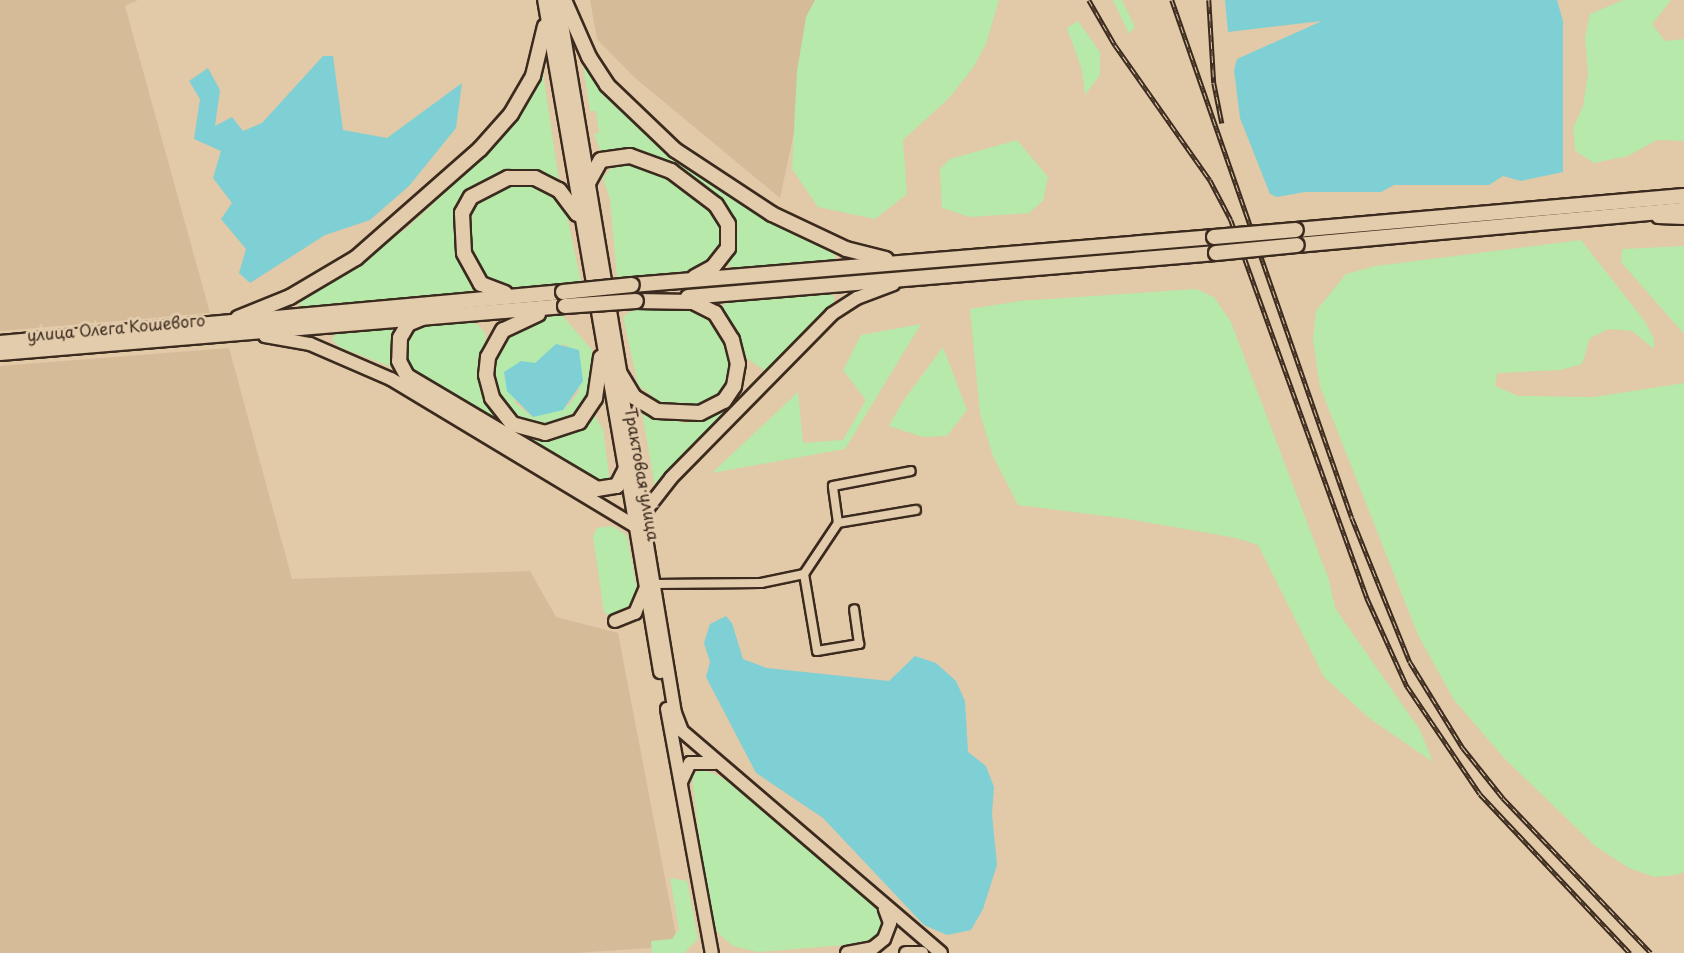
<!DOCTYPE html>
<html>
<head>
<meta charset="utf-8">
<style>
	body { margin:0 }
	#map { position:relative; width:1684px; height:953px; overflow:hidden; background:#e2c9a7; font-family:"Playpen Sans",sans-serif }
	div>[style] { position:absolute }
	.built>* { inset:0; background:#d5bb98 }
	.green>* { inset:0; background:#b6e9aa }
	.water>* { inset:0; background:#7ed0d5 }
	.roads { filter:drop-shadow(2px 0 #3b2a1e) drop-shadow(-2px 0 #3b2a1e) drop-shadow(0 2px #3b2a1e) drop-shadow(0 -2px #3b2a1e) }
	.minor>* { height:8px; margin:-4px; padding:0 4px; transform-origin:4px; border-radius:4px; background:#e3ccac }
	.secondary>* { height:12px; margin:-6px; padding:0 6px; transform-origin:6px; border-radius:6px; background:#e3ccac }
	.primary>* { height:14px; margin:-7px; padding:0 7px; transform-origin:7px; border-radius:7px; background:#e3ccac }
	.rail>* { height:4.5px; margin-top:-2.25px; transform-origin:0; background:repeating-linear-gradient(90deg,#e3ccac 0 7px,#3b2a1e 0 14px); box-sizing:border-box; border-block:2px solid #3b2a1e }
	.bridges { filter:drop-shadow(2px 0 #3b2a1e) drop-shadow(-2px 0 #3b2a1e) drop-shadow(0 2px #3b2a1e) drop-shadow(0 -2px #3b2a1e) }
	.primary-bridge>* { height:14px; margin:-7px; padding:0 7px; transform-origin:7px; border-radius:7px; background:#e3ccac }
	span { translate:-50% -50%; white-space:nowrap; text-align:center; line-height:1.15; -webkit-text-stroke:6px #e3ccac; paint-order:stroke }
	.street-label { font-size:16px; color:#3b2a1e }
</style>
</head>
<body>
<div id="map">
	<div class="built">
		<div style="clip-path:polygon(0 0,138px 0,125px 6px,210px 313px,0 331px)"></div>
		<div style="clip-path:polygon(590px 0,822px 0,780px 198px,634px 77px,597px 39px)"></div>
		<div style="clip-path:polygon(229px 348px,292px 579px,530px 571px,556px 617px,618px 633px,678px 946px,576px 953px,0 953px,0 366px)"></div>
	</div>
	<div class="green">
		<div style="clip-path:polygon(815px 0,999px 0,986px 44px,973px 68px,949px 98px,903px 140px,907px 194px,875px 219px,818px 207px,792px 169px,797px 71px,806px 17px)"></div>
		<div style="clip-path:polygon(1113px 0,1122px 0,1135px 27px,1129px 34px)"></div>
		<div style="clip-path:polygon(1623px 0,1671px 0,1652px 24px,1665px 41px,1684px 39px,1684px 141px,1657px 140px,1628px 156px,1594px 163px,1575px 151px,1573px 128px,1583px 106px,1588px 74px,1585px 37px,1590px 14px)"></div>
		<div style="clip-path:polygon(1078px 21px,1100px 52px,1100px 75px,1085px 95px,1082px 70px,1067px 28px)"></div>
		<div style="clip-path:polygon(581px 51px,593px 76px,615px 102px,831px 249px,837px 261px,731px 269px,729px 263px,738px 229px,732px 213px,719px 198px,687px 174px,654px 156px,621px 148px,601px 152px,594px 134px,599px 133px,596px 111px,590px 111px)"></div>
		<div style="clip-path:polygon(543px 73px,559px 181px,529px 170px,510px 172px,488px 179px,468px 195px,456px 232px,473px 288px,471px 292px,300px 308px,301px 299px,406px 229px,486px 154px,509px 128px)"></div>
		<div style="clip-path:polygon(1017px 140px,1048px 177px,1043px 201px,1029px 213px,970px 217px,942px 208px,940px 169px,950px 159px)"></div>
		<div style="clip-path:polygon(625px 161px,663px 173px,720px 215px,726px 234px,719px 254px,696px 272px,617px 279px,610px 199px,603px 178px,612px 167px,610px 163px)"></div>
		<div style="clip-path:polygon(533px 184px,550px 193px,567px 216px,581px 282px,510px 289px,490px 280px,477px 264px,469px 242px,474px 207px,507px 185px)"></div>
		<div style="clip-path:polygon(1581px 240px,1644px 320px,1654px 339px,1654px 349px,1632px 331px,1609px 329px,1590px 338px,1582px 364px,1561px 370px,1497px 373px,1495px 386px,1518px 396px,1594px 397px,1684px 383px,1684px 872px,1676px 875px,1654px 877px,1629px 868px,1595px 846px,1504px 758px,1454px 700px,1418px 635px,1320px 387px,1313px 340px,1316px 311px,1346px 274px,1376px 266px)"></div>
		<div style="clip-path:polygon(1684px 246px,1684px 334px,1621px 262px,1622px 249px)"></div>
		<div style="clip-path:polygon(1196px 289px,1214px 297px,1231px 322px,1329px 580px,1335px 608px,1420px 730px,1433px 762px,1369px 718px,1324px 677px,1258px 545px,1236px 538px,1128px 519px,1018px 505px,993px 456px,980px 414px,970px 309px,1019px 301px)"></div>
		<div style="clip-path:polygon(827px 292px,834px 296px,834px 306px,767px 372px,746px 358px,739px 335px,722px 306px,732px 299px)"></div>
		<div style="clip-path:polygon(662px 306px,684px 307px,702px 315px,721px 333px,730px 352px,729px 384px,718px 397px,700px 407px,667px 407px,638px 385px,623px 317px,635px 308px)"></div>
		<div style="clip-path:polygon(evenodd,561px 314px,592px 350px,591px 388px,583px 405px,566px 418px,547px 423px,527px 420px,510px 411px,497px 394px,492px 363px,506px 335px,533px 321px,561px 314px,564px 344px,572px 350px,579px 391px,569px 405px,533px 417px,515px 403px,520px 361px,535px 364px,564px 344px)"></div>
		<div style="clip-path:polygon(465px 320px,477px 324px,486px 334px,479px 374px,484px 396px,498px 418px,522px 435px,542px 438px,582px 425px,594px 415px,603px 429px,610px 482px,600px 482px,416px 381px,405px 362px,405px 336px,415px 325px)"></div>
		<div style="clip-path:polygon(921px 324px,845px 449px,712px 473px,798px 392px,803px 443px,843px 440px,866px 400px,843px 370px,861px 335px)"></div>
		<div style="clip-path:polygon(395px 329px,392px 367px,341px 348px,332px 340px,335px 334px)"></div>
		<div style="clip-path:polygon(943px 347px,967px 410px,947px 436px,923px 437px,889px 426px,903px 401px)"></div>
		<div style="clip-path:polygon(731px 405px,655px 487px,642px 412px,684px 423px,707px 419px)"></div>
		<div style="clip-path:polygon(613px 526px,627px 536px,639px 601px,628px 614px,610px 617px,604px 612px,593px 537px,597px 528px)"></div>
		<div style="clip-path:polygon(701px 770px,713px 773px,781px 813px,878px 909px,884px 924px,875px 937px,858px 944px,758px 952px,733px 946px,717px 932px,706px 897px,692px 775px)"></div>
		<div style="clip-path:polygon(670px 878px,687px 881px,698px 939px,684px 953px,652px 953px,651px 941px,672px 939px,679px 929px)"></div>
	</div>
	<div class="water">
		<div style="clip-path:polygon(1225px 0,1557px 0,1563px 21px,1563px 172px,1521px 181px,1503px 176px,1489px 185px,1394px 185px,1381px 192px,1305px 192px,1277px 197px,1270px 194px,1240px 118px,1234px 70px,1237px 59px,1322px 21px,1228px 32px)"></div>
		<div style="clip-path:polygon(323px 56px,333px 56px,343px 130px,387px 138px,462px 83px,456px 128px,409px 186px,370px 220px,325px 235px,250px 283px,239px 273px,246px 249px,221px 219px,232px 203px,213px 178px,221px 151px,194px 139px,200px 99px,189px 81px,208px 68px,220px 90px,215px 126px,232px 117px,243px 131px,262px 123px)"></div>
		<div style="clip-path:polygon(556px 344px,579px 350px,583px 381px,563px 410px,533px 417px,507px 391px,504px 372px,521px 361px,535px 363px)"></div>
		<div style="clip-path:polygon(726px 616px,732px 623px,743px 659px,767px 668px,889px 681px,915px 656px,936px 663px,956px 681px,965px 701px,968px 752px,986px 766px,994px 787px,992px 814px,997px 865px,983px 909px,971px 930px,947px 935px,924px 925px,823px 818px,756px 773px,706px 677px,710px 662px,704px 643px,710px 624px)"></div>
	</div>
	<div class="roads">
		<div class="minor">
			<div style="left:838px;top:523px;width:79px;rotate:-9.5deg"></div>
			<div style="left:804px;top:574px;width:78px;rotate:80.4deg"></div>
			<div style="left:817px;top:651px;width:43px;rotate:-9.5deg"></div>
			<div style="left:859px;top:644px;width:35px;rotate:-98deg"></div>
			<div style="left:654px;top:584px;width:107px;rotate:-0.5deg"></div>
			<div style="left:761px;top:583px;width:44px;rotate:-11.8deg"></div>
			<div style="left:804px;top:574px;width:61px;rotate:-56.3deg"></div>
			<div style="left:838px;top:523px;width:37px;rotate:-98deg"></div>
			<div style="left:833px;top:486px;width:79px;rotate:-10.9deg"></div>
		</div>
		<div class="secondary">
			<div style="left:1658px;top:217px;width:26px;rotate:2deg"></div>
			<div style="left:265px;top:336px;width:46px;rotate:10.1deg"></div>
			<div style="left:310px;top:344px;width:88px;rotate:23.4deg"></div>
			<div style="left:391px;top:379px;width:286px;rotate:31.1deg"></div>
			<div style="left:619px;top:375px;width:343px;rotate:80.6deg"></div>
			<div style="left:675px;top:713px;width:19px;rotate:69deg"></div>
			<div style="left:682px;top:731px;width:341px;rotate:40.6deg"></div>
			<div style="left:626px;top:468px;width:207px;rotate:80.5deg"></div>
			<div style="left:644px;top:519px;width:10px;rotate:-73deg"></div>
			<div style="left:647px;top:509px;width:39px;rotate:-52deg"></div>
			<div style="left:671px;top:478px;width:230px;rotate:-45.5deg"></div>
			<div style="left:832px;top:314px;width:30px;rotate:-33deg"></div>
			<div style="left:857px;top:298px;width:39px;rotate:-21deg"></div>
			<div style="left:615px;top:621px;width:22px;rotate:-22deg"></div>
			<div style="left:635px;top:613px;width:25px;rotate:-67deg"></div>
			<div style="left:667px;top:709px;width:248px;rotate:79.6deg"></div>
			<div style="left:681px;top:782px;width:21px;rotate:-65deg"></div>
			<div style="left:690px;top:763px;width:25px"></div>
			<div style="left:847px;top:953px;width:26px;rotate:-11deg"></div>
			<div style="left:873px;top:948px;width:14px;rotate:-39deg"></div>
			<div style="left:884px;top:939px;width:17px;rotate:-69deg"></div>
			<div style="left:890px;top:923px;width:15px;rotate:-110deg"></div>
			<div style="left:906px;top:953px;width:16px"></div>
		</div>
		<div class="primary">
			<div style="left:557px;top:0;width:377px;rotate:80.5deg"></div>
			<div style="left:619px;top:372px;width:29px;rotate:59deg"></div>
			<div style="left:634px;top:397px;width:27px;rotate:31deg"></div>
			<div style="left:657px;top:411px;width:43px;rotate:2.7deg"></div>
			<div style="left:700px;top:413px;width:27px;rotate:-27deg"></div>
			<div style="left:724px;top:401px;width:18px;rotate:-56deg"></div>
			<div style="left:734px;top:386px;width:22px;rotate:-80deg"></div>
			<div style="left:738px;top:364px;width:25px;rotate:-104deg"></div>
			<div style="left:732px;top:340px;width:32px;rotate:-122deg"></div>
			<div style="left:715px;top:313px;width:25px;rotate:-153deg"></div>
			<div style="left:693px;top:302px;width:57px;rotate:-179deg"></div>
			<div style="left:564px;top:0;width:62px;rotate:66.3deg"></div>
			<div style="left:589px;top:57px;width:33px;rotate:57deg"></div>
			<div style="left:607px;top:85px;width:94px;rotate:43.7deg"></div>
			<div style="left:675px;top:150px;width:116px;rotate:33.4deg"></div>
			<div style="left:772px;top:214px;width:82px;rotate:25.3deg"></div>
			<div style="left:846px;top:249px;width:41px;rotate:14deg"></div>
			<div style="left:588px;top:183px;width:26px;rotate:-61deg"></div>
			<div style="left:601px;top:160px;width:29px;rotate:-8deg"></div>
			<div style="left:630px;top:156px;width:44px;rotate:20.1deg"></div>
			<div style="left:671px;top:171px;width:56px;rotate:37.1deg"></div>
			<div style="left:716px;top:205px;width:22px;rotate:58deg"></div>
			<div style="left:728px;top:224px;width:24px;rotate:90deg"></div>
			<div style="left:728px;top:248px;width:24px;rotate:128deg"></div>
			<div style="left:713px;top:267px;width:21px;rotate:151deg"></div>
			<div style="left:1296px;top:230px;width:389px;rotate:-5deg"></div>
			<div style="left:1297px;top:245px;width:389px;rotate:-5.2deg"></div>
			<div style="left:632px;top:285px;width:584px;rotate:-4.71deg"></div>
			<div style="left:505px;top:293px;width:26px;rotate:-159deg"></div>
			<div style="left:481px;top:284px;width:35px;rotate:-119deg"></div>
			<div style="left:464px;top:253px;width:40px;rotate:-92.9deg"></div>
			<div style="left:462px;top:213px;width:18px;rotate:-61deg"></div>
			<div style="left:471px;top:197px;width:42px;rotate:-27.2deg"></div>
			<div style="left:508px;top:178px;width:27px"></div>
			<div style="left:535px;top:178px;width:27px;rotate:27deg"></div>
			<div style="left:559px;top:190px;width:30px;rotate:53deg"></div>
			<div style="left:688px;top:297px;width:530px;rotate:-4.76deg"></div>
			<div style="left:538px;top:314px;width:38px;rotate:155deg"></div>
			<div style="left:503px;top:330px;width:31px;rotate:119deg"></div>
			<div style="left:488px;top:357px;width:18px;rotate:96deg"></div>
			<div style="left:486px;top:375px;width:24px;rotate:75deg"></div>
			<div style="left:492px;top:398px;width:33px;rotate:52deg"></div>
			<div style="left:512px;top:424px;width:34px;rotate:15deg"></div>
			<div style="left:545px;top:433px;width:36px;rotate:-18deg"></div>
			<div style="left:579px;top:422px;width:29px;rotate:-56deg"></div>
			<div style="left:595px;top:398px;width:41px;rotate:-81.7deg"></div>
			<div style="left:238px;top:318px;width:56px;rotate:-22deg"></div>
			<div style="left:290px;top:297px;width:77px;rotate:-30.6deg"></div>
			<div style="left:356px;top:258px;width:165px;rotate:-41.3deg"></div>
			<div style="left:480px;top:149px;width:47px;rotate:-48.5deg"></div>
			<div style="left:511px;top:114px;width:44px;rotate:-59.9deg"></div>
			<div style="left:533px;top:76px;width:51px;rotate:-76.5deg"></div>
			<div style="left:422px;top:318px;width:15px;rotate:157deg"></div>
			<div style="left:408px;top:324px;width:16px;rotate:120deg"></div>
			<div style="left:400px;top:338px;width:23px;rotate:92deg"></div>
			<div style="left:399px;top:361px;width:17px;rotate:62deg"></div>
			<div style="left:407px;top:376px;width:221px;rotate:30.7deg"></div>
			<div style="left:597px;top:489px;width:20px;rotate:-9deg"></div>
			<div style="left:617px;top:486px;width:20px;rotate:-63deg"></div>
			<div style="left:626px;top:468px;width:475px;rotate:-99.8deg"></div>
			<div style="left:0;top:343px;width:565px;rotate:-5.18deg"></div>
			<div style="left:0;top:353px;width:567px;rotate:-4.76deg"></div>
		</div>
	</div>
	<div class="rail">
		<div style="left:1089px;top:0;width:52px;rotate:60deg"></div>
		<div style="left:1115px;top:45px;width:165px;rotate:54.9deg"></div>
		<div style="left:1210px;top:180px;width:45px;rotate:62.3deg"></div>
		<div style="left:1231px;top:220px;width:402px;rotate:70.2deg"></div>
		<div style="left:1367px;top:598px;width:97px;rotate:65.6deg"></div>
		<div style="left:1407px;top:686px;width:130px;rotate:55.9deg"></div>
		<div style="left:1480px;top:794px;width:219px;rotate:46.7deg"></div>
		<div style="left:1172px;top:0;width:548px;rotate:70.84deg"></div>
		<div style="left:1352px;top:518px;width:155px;rotate:68.1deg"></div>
		<div style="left:1410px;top:662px;width:101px;rotate:58.4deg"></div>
		<div style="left:1463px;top:748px;width:64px;rotate:51.3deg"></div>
		<div style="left:1503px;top:798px;width:214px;rotate:46.3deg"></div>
		<div style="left:1209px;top:0;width:83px;rotate:86.6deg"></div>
		<div style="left:1214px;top:83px;width:41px;rotate:78.7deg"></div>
	</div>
	<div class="bridges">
		<div class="primary-bridge">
			<div style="left:1214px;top:237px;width:82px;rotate:-4.9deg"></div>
			<div style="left:1216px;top:253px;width:81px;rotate:-5.6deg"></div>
			<div style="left:563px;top:292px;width:69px;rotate:-5.8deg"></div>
			<div style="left:565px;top:306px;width:71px;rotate:-4deg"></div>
		</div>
	</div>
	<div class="street-label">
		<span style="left:116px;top:327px;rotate:-5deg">улица Олега Кошевого</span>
		<span style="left:643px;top:474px;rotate:80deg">Трактовая улица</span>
	</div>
</div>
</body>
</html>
